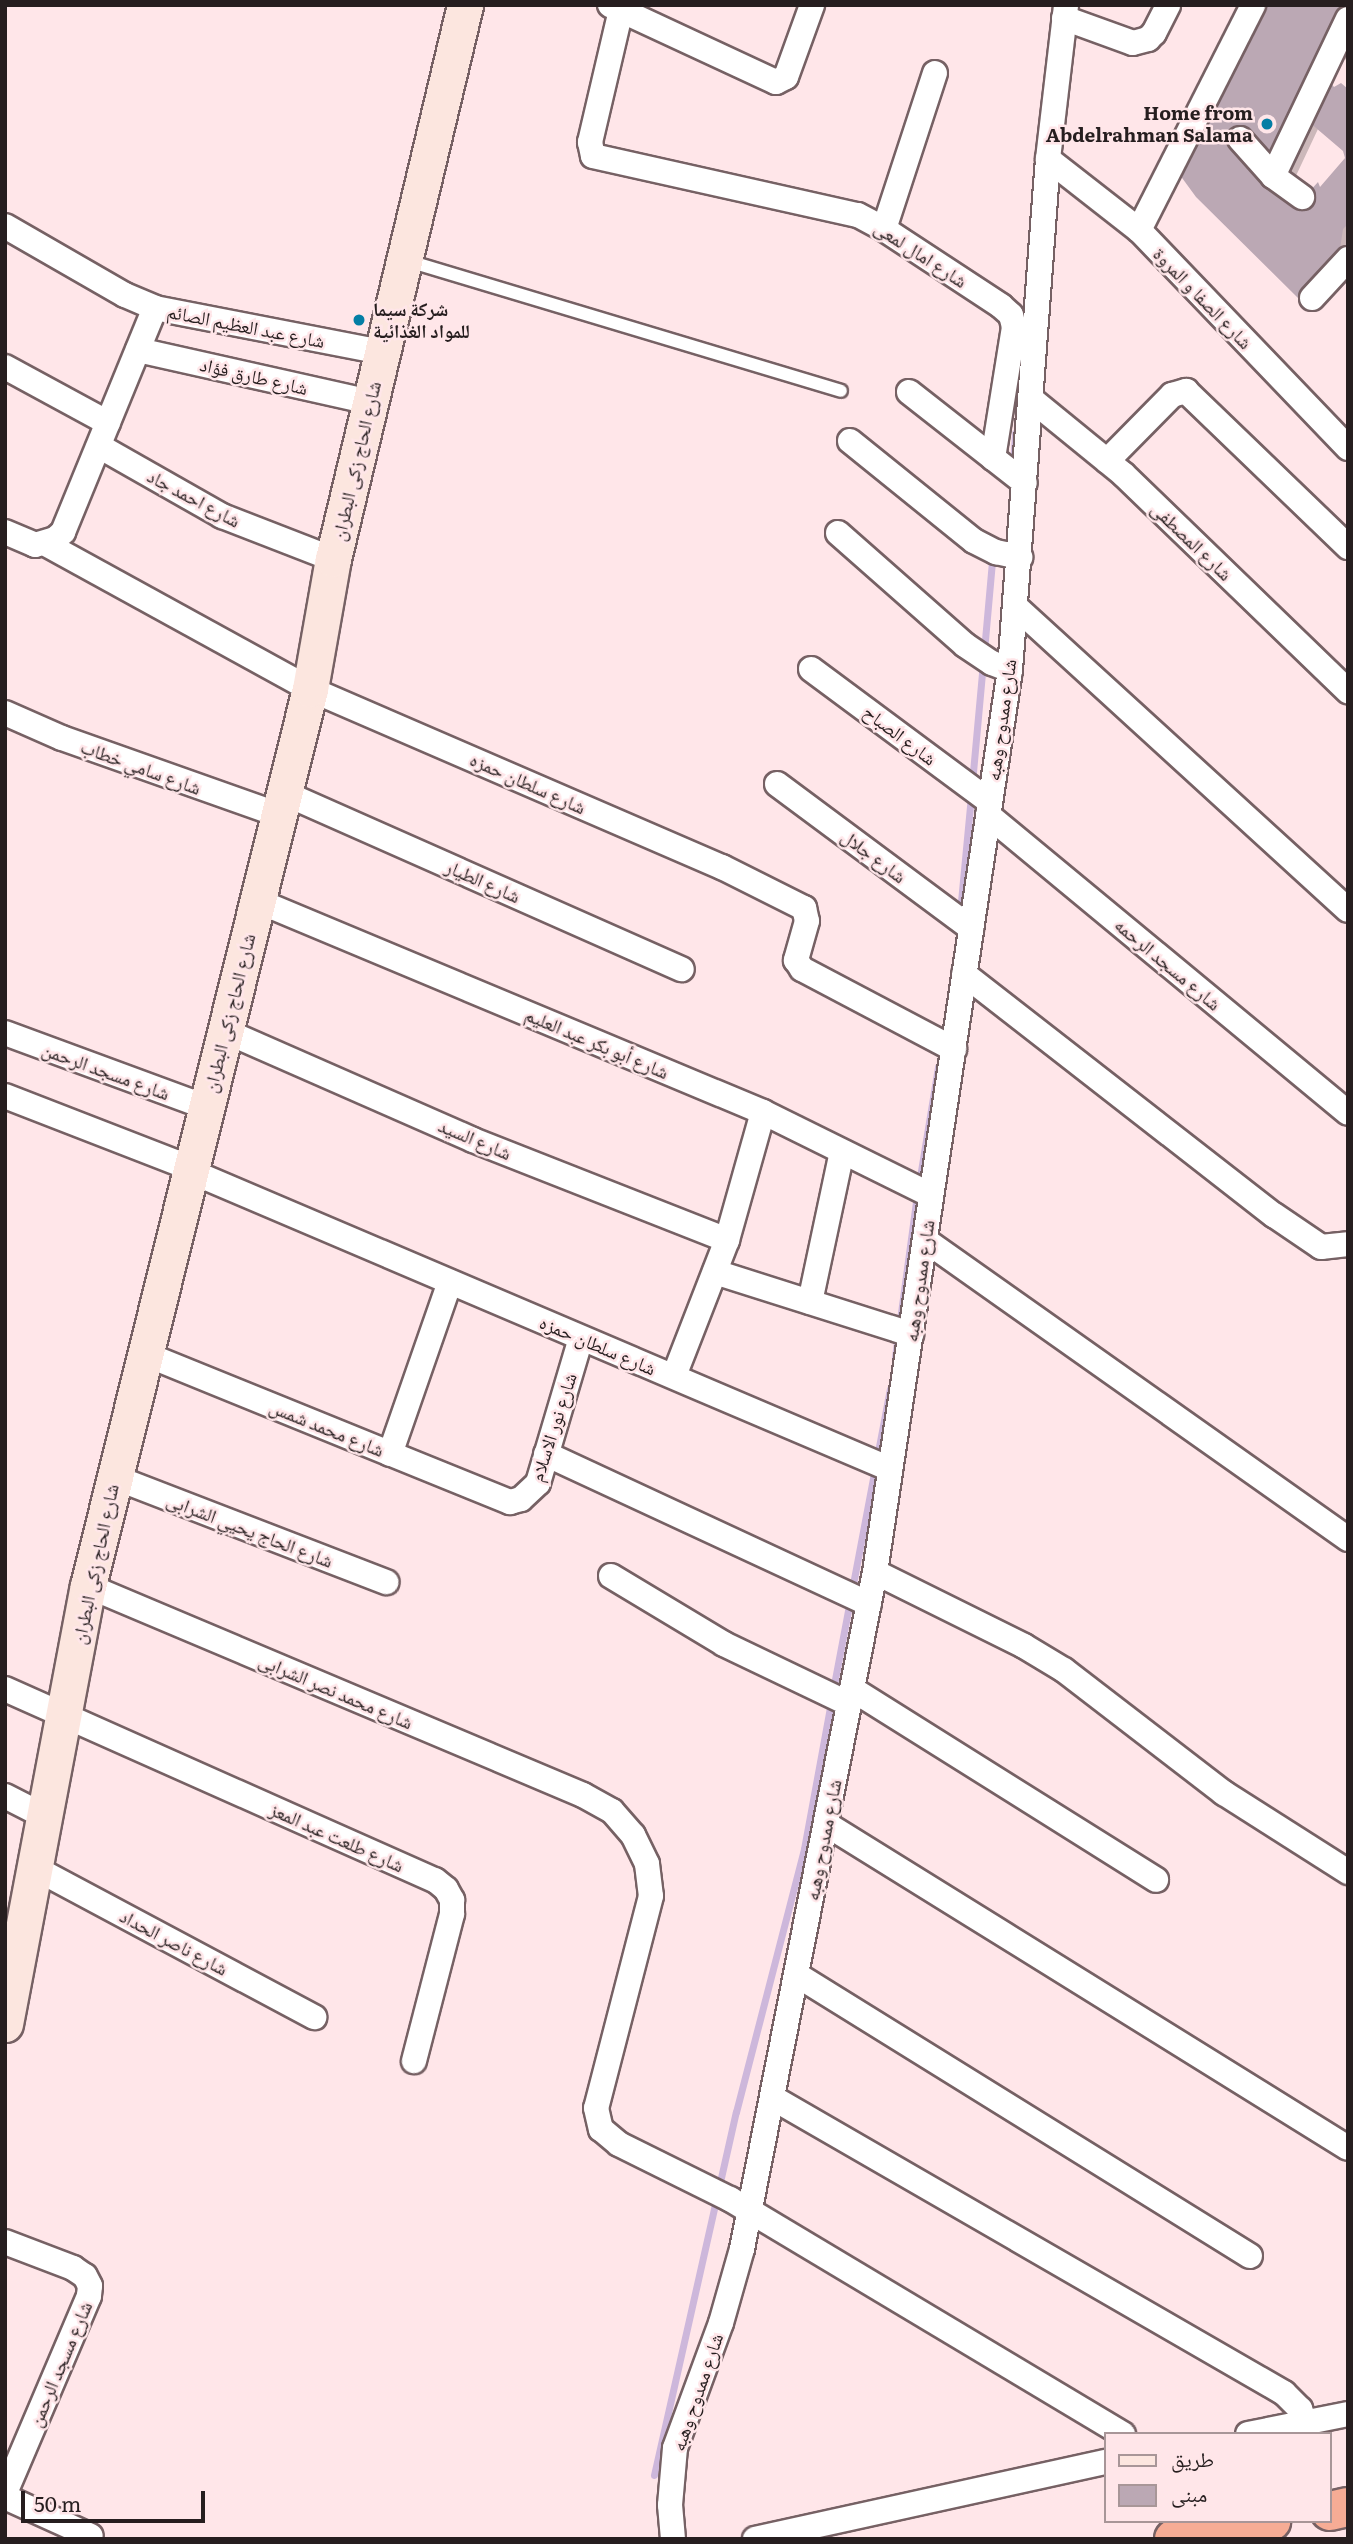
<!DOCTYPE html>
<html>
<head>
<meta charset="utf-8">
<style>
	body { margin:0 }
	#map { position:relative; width:1353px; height:2544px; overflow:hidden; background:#ffe6e9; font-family:Literata,"Noto Naskh Arabic",serif }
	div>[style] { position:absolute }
	.shadow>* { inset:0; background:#0003 }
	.stream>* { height:7px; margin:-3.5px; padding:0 3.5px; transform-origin:3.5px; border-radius:3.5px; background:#cdb7db }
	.building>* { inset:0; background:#bba8b4 }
	.roads { filter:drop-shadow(2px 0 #766164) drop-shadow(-2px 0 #766164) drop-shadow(0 2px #766164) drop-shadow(0 -2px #766164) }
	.lane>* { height:12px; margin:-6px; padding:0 6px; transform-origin:6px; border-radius:6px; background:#fff }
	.street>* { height:24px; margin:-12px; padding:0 12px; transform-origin:12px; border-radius:12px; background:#fff }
	.secondary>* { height:35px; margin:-17.5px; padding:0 17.5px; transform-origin:17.5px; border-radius:17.5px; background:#fce6df }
	.highway>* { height:38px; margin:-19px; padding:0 19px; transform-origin:19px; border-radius:19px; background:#f6ac95 }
	.dots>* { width:19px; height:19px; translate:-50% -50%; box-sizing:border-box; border:4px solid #ffe6e9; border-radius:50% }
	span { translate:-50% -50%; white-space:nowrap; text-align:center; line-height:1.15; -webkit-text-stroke:5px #ffe6e9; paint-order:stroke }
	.poi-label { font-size:19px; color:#261e1f; font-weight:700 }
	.right { translate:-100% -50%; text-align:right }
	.left { translate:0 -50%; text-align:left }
	.street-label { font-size:19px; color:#261e1f }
	.frame { position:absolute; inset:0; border:7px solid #261e1f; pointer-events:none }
	.legend { position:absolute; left:1104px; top:2432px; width:228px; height:91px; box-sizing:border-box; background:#ffe6e9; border:2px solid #a89698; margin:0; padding:9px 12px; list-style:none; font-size:21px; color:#261e1f }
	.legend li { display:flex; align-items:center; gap:14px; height:35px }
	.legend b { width:35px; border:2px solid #a89698 }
	.scale { position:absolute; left:21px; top:2491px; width:184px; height:32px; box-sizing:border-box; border:4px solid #261e1f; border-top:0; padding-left:9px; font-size:21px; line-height:24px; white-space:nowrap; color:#261e1f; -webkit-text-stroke:5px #ffe6e9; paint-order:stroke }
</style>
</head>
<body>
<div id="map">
	<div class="shadow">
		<div style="clip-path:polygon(evenodd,1260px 5px,1348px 5px,1348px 62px,1340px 54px,1310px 102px,1335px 89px,1348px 91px,1348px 263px,1310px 307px,1198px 196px,1260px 5px,1318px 129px,1345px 151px,1347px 158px,1316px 197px,1294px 180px,1318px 129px)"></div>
	</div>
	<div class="stream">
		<div style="left:1013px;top:464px;width:31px;rotate:-86deg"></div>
		<div style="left:984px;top:651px;width:89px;rotate:-84.9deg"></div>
		<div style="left:972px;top:783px;width:121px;rotate:-84.8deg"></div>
		<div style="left:960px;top:912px;width:118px;rotate:-84.6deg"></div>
		<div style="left:919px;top:1183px;width:118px;rotate:-80.7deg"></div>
		<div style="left:895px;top:1357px;width:163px;rotate:-82.3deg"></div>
		<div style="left:833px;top:1690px;width:306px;rotate:-79.3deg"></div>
		<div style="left:654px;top:2475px;width:372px;rotate:-77.3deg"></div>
		<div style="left:736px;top:2112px;width:272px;rotate:-75.5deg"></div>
		<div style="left:804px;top:1849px;width:149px;rotate:-79.6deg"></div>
	</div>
	<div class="building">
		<div style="clip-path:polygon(1257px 5px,1347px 5px,1273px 159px,1309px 192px,1318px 182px,1320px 187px,1345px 158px,1343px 151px,1309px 122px,1329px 81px,1334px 87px,1341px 83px,1348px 89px,1348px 224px,1343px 229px,1340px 249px,1298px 298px,1196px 197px,1177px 171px)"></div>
	</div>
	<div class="roads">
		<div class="lane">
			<div style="left:405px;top:260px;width:455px;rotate:16.7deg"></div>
		</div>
		<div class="street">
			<div style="left:610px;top:5px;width:183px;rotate:24.9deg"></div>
			<div style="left:776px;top:82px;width:11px;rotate:-27deg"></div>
			<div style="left:786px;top:77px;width:77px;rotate:-70.1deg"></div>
			<div style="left:621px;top:10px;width:136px;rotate:103.2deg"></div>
			<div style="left:590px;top:142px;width:14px;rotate:78deg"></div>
			<div style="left:593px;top:156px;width:271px;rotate:12.6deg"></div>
			<div style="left:858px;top:215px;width:30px;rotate:28deg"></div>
			<div style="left:884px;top:229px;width:140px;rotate:33.3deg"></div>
			<div style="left:1001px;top:306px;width:13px;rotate:42deg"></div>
			<div style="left:1011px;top:315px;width:12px;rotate:76deg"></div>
			<div style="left:1014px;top:327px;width:133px;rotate:99.1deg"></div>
			<div style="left:1064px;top:18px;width:73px;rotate:19.9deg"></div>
			<div style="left:1133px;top:43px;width:16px;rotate:-15deg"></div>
			<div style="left:1148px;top:39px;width:8px;rotate:-45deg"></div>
			<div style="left:1154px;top:33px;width:31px;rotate:-63deg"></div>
			<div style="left:1240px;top:139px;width:50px;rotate:48.3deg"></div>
			<div style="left:1273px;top:176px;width:36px;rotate:36deg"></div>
			<div style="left:1048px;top:159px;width:115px;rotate:38deg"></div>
			<div style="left:1139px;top:230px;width:302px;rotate:46.2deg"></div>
			<div style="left:1273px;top:176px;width:174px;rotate:-64.5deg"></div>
			<div style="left:5px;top:226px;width:138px;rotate:29.9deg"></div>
			<div style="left:125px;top:295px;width:33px;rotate:23deg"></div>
			<div style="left:155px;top:308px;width:231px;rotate:11deg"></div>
			<div style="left:884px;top:229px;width:164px;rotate:-71.9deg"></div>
			<div style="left:1139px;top:230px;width:252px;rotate:-63.1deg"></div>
			<div style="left:1312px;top:298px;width:53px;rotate:-47.3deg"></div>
			<div style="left:138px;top:350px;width:238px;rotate:12.6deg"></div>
			<div style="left:5px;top:367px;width:117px;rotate:28.5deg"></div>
			<div style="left:909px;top:392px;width:147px;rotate:38.1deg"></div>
			<div style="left:1031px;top:399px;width:119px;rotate:39.2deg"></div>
			<div style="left:1123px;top:474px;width:313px;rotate:44deg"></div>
			<div style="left:850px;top:441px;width:159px;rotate:38.9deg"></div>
			<div style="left:974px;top:541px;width:25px;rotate:27deg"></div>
			<div style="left:996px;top:552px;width:25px;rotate:12deg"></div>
			<div style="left:99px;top:446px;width:142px;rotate:29.6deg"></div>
			<div style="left:222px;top:516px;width:119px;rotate:21.2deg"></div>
			<div style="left:1107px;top:461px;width:93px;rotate:-45.4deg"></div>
			<div style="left:1172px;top:395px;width:15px;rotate:-16deg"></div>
			<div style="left:1186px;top:391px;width:225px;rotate:43.9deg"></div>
			<div style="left:5px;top:532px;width:33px;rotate:23deg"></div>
			<div style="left:35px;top:545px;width:21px;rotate:-17deg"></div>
			<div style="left:55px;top:539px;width:11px;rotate:-41deg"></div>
			<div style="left:63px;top:532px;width:242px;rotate:-67.7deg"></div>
			<div style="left:838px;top:533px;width:169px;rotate:41.4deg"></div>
			<div style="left:965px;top:645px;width:32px;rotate:34deg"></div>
			<div style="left:992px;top:663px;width:19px;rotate:21deg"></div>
			<div style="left:46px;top:544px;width:301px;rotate:28.8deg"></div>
			<div style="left:310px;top:689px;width:449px;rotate:23.4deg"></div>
			<div style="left:722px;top:867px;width:92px;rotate:26.6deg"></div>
			<div style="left:804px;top:908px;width:13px;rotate:77deg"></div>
			<div style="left:807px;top:921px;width:41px;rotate:105.8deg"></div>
			<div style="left:796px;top:960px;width:11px;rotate:56deg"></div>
			<div style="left:802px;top:969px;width:172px;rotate:27.8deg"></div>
			<div style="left:1015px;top:606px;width:451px;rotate:42.4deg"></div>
			<div style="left:811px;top:669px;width:223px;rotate:36.6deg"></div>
			<div style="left:5px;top:713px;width:62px;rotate:23.7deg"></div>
			<div style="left:62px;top:738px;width:230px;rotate:19.5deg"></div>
			<div style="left:777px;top:784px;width:242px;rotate:36.6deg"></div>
			<div style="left:284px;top:793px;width:435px;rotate:23.9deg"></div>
			<div style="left:988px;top:815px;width:467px;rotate:39.6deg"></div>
			<div style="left:258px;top:901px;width:547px;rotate:22.68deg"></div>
			<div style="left:763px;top:1112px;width:187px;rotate:26.3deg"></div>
			<div style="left:964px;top:974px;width:393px;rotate:37.9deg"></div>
			<div style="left:1274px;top:1215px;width:57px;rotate:34.2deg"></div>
			<div style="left:1321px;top:1247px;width:27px;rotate:-6deg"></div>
			<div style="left:225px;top:1031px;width:271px;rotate:23.7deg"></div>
			<div style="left:473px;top:1140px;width:273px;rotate:21.5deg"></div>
			<div style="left:5px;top:1033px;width:214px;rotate:20.2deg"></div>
			<div style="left:5px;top:1096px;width:199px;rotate:21.2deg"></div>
			<div style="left:190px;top:1171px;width:761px;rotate:23.06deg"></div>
			<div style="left:925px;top:1240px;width:518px;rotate:35.25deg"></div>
			<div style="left:715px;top:1272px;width:206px;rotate:17.6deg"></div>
			<div style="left:810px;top:1302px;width:153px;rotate:-78deg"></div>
			<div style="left:145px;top:1354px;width:394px;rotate:22.1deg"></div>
			<div style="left:510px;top:1502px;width:11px;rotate:-15deg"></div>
			<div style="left:521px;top:1499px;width:23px;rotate:-43deg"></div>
			<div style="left:538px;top:1483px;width:151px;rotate:-73.5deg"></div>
			<div style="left:674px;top:1376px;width:146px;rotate:-68.7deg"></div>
			<div style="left:727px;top:1240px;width:133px;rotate:-74.3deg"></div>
			<div style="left:390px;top:1454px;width:182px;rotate:-70.8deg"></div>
			<div style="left:546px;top:1454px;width:356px;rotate:24.9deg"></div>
			<div style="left:114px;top:1477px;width:292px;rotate:21.1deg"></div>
			<div style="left:875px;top:1572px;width:166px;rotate:26.4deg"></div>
			<div style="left:1024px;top:1646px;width:47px;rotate:31deg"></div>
			<div style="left:1064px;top:1670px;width:202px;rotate:37.6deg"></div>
			<div style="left:1224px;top:1793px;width:147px;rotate:32.5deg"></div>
			<div style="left:611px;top:1576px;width:132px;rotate:31deg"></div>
			<div style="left:724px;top:1644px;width:139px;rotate:25.6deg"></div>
			<div style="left:88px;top:1586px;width:537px;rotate:22.89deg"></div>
			<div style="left:583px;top:1795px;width:33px;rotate:29deg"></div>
			<div style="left:612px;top:1811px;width:32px;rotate:49deg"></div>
			<div style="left:633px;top:1835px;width:32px;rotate:64deg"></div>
			<div style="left:647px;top:1864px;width:32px;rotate:83deg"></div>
			<div style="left:651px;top:1896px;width:219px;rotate:104.5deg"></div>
			<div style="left:596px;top:2108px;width:22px;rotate:77deg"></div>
			<div style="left:601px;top:2129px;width:23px;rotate:40deg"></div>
			<div style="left:619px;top:2144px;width:124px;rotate:26.4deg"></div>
			<div style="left:730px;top:2199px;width:458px;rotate:30.9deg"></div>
			<div style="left:5px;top:1689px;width:471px;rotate:24deg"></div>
			<div style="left:435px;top:1880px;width:14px;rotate:39deg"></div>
			<div style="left:446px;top:1889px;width:13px;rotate:61deg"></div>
			<div style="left:452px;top:1900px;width:14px;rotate:90deg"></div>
			<div style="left:452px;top:1914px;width:152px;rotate:104.5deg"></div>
			<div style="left:852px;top:1689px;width:359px;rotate:32.1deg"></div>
			<div style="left:5px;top:1796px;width:44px;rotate:27.1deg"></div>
			<div style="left:826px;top:1824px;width:614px;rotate:31.83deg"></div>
			<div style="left:33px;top:1867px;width:319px;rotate:28.1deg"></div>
			<div style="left:797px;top:1975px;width:533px;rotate:31.81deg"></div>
			<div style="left:773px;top:2098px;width:590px;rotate:30deg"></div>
			<div style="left:1284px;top:2393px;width:23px;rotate:45deg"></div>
			<div style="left:1300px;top:2409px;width:15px;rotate:70deg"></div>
			<div style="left:5px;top:2242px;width:73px;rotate:20.9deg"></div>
			<div style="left:73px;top:2268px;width:14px;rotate:34deg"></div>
			<div style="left:85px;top:2276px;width:11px;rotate:63deg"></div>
			<div style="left:90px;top:2286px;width:10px;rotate:96deg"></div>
			<div style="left:89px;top:2296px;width:214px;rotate:113.1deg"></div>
			<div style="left:1248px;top:2434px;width:102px;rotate:-11.3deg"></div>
			<div style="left:5px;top:2497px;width:94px;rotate:24.4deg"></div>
			<div style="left:673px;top:2539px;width:34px;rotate:-95deg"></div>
			<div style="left:670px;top:2505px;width:57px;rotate:-85deg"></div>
			<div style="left:675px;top:2448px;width:133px;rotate:-69.8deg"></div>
			<div style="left:721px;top:2323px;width:77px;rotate:-74.2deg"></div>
			<div style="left:742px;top:2249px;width:690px;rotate:-78.89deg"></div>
			<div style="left:875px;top:1572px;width:912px;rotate:-81.49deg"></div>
			<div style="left:1010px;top:670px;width:512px;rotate:-85.75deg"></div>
			<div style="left:1048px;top:159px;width:155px;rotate:-83.3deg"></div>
			<div style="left:755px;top:2539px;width:359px;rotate:-12.4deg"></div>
		</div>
		<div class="secondary">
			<div style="left:5px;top:2024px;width:446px;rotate:-79.3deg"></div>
			<div style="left:88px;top:1586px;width:924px;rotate:-76.1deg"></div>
			<div style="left:310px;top:689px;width:132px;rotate:-80deg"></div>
			<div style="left:333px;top:559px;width:570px;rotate:-76.6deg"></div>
		</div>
		<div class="highway">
			<div style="left:1330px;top:2511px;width:18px;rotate:-13deg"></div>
			<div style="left:1174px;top:2539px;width:99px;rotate:-10.5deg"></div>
		</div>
	</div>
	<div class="dots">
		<div style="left:1267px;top:124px;background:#047ea5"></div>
		<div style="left:359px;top:320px;background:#047ea5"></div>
	</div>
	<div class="poi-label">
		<span class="right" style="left:1253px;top:124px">Home from<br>Abdelrahman Salama</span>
		<span class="left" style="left:373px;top:320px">شركة سيما<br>للمواد الغذائية</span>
	</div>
	<div class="street-label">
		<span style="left:921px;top:254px;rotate:33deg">شارع امال لمعى</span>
		<span style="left:1203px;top:298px;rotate:46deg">شارع الصفا و المروة</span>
		<span style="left:246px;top:326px;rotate:11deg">شارع عبد العظيم الصائم</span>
		<span style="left:254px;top:376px;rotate:13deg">شارع طارق فؤاد</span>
		<span style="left:356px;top:461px;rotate:-77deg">شارع الحاج زكى البطران</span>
		<span style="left:194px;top:498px;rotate:28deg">شارع احمد جاد</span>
		<span style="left:1192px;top:541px;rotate:44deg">شارع المصطفى</span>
		<span style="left:1001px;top:720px;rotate:-82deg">شارع ممدوح وهبه</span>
		<span style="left:900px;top:735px;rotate:37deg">شارع الصباح</span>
		<span style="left:141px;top:767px;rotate:20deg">شارع سامي خطاب</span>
		<span style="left:528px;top:783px;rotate:24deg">شارع سلطان حمزه</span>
		<span style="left:874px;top:856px;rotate:37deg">شارع جلال</span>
		<span style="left:483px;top:881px;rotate:24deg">شارع الطيار</span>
		<span style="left:1168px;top:964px;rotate:40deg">شارع مسجد الرحمه</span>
		<span style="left:229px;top:1013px;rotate:-76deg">شارع الحاج زكى البطران</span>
		<span style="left:597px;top:1043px;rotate:23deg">شارع أبو بكر عبد العليم</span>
		<span style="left:106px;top:1071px;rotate:20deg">شارع مسجد الرحمن</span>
		<span style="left:475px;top:1139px;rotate:23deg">شارع السيد</span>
		<span style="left:919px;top:1281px;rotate:-82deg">شارع ممدوح وهبه</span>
		<span style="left:598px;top:1345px;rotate:23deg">شارع سلطان حمزه</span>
		<span style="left:553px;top:1427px;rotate:-72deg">شارع نور الاسلام</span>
		<span style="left:327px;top:1428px;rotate:22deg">شارع محمد شمس</span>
		<span style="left:250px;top:1530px;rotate:21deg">شارع الحاج يحيي الشرابى</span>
		<span style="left:95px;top:1564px;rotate:-78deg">شارع الحاج زكى البطران</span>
		<span style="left:336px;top:1691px;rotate:23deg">شارع محمد نصر الشرابى</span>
		<span style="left:337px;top:1837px;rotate:24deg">شارع طلعت عبد المعز</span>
		<span style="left:823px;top:1840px;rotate:-79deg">شارع ممدوح وهبه</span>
		<span style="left:174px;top:1942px;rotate:28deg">شارع ناصر الحداد</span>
		<span style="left:60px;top:2364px;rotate:-67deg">شارع مسجد الرحمن</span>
		<span style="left:697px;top:2392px;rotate:-71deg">شارع ممدوح وهبه</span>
	</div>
	<div class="frame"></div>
	<ul class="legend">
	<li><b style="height:9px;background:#fce6df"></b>طريق</li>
	<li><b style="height:19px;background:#bba8b4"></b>مبنى</li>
	</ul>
	<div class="scale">50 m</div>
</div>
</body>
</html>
